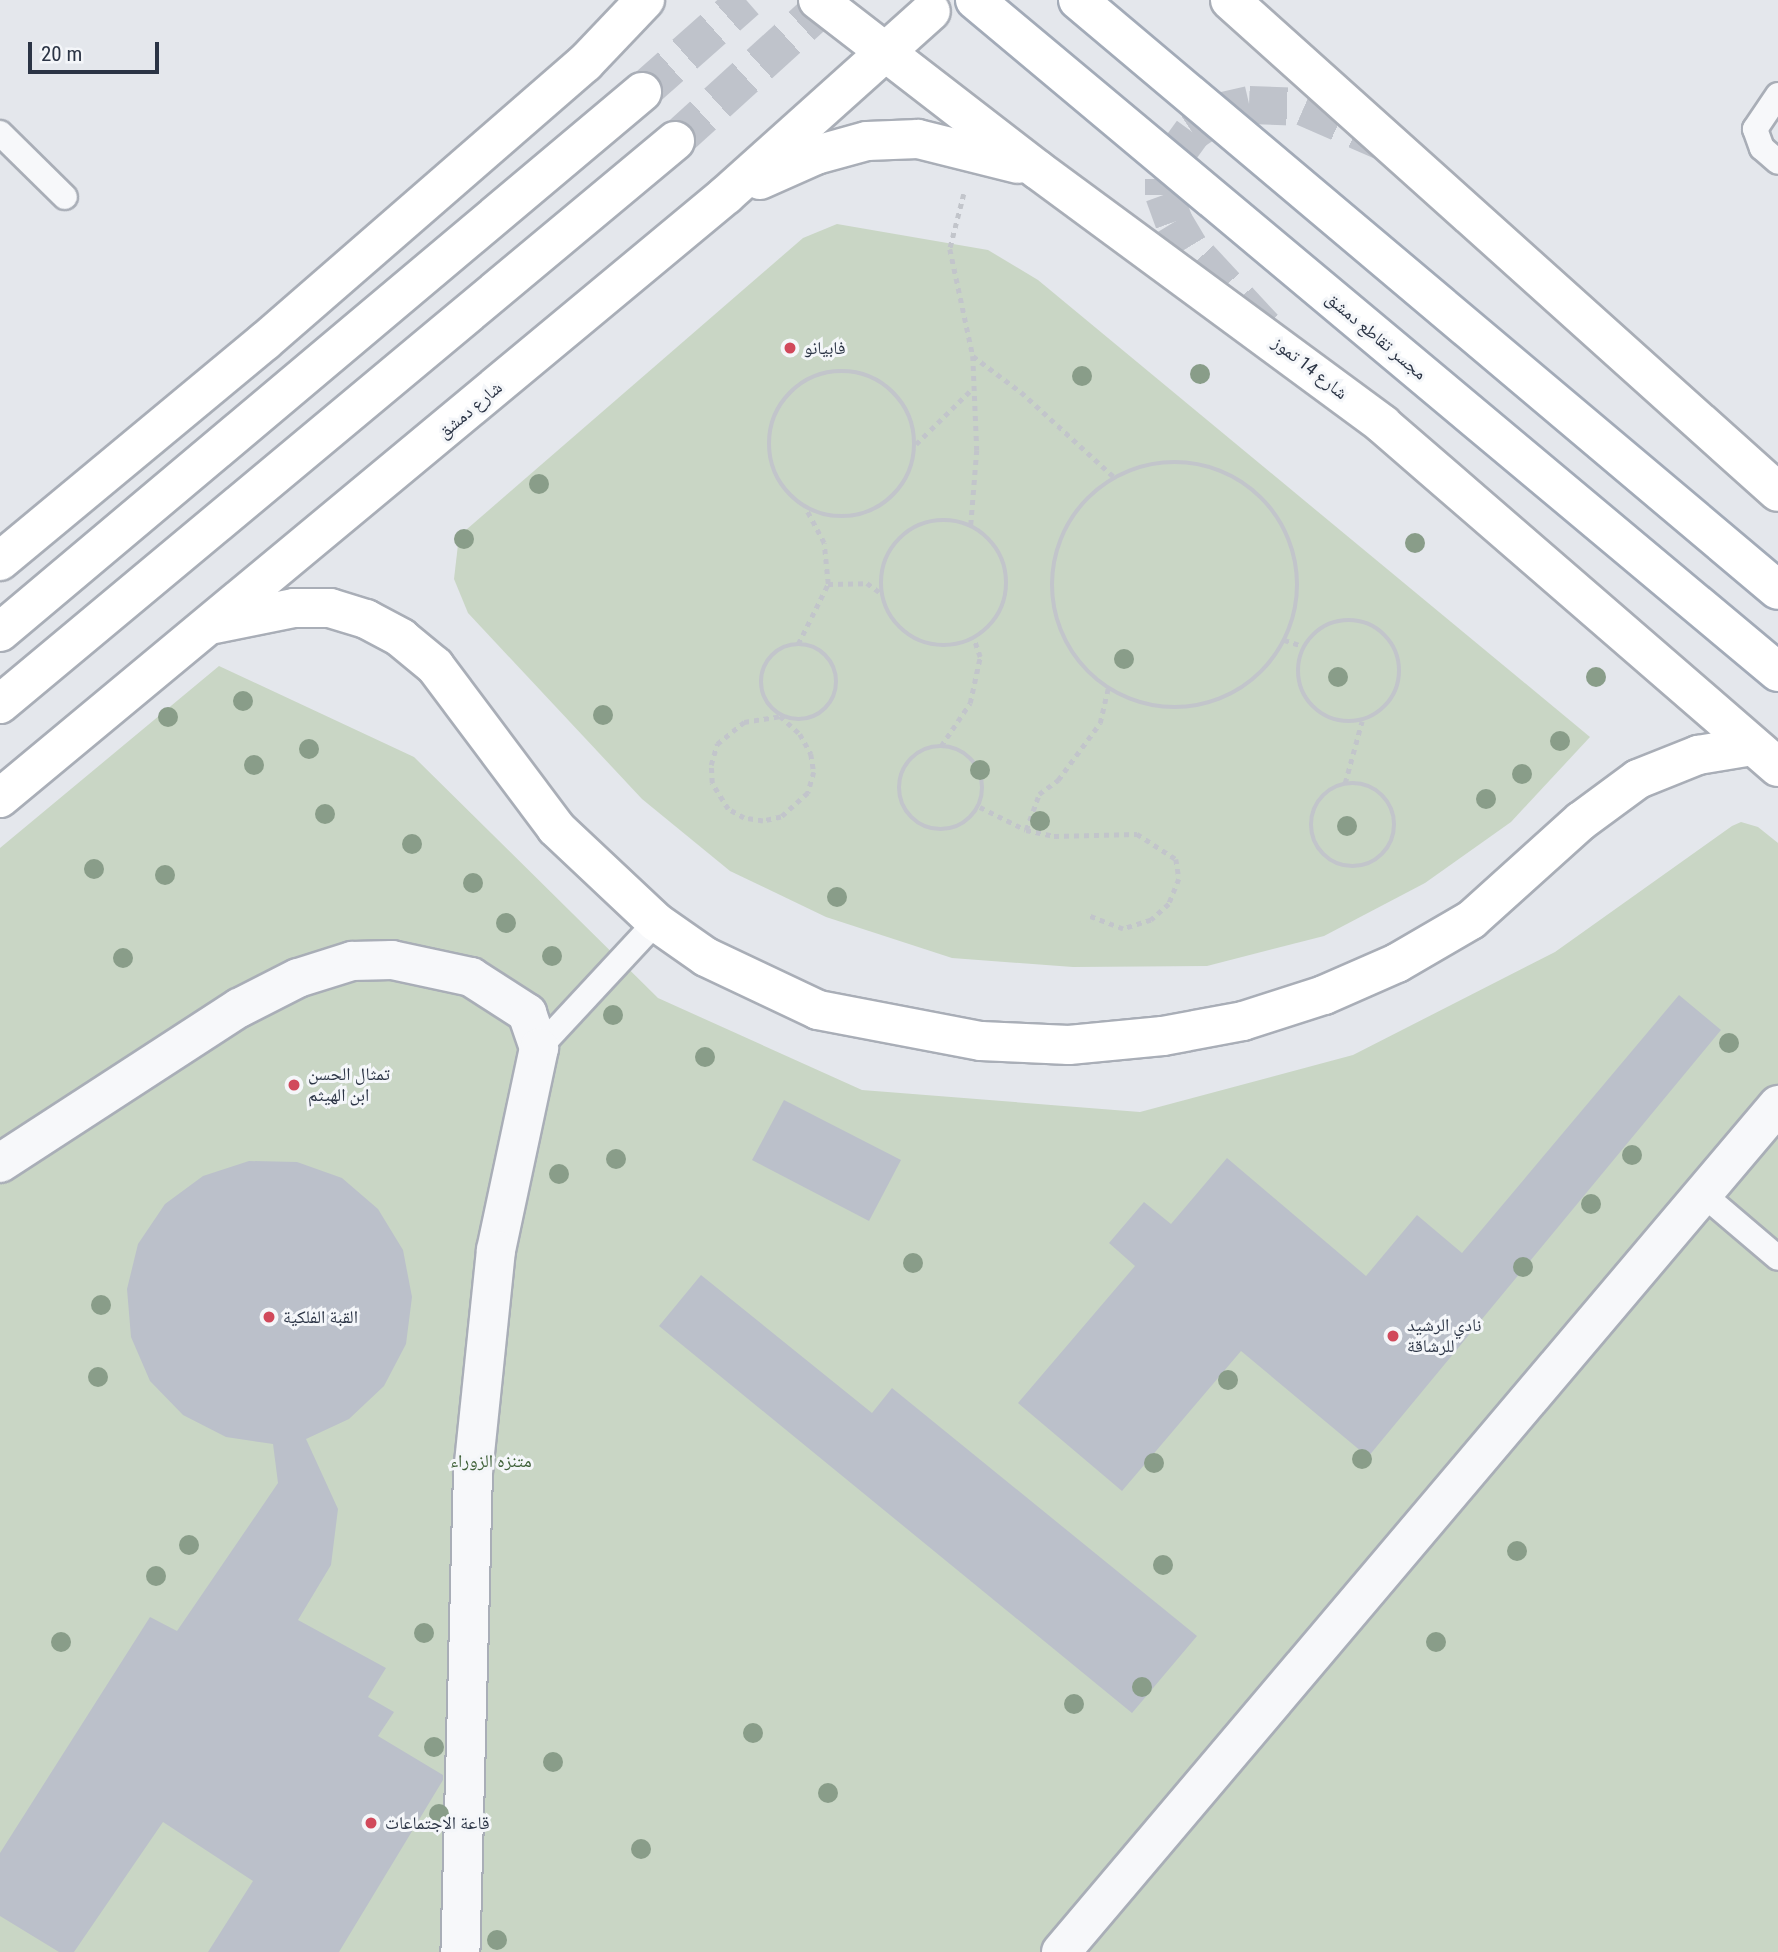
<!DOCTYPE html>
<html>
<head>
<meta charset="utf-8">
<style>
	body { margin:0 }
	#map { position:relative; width:1778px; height:1952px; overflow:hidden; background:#e4e7ec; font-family:"Roboto Condensed","Noto Naskh Arabic",sans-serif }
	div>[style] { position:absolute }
	.green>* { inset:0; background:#c9d6c5 }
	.building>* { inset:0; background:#bbc0ca }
	.primary-tunnel>* { height:38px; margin-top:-19px; transform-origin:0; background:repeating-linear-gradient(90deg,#bfc3cb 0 38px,transparent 0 57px) }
	.path>* { height:4.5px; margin-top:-2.25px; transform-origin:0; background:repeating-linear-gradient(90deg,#c2c5cb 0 5px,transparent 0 10px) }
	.path>.ring { margin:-2.25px; padding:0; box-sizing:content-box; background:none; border:4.5px solid #c2c5cb; border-radius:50% }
	.roads { filter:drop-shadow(2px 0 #a9aeb7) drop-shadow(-2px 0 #a9aeb7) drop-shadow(0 2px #a9aeb7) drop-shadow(0 -2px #a9aeb7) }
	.lane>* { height:24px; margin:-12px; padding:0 12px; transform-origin:12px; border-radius:12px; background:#f7f8fa }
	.street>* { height:38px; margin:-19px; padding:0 19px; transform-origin:19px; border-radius:19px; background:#f7f8fa }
	.primary>* { height:38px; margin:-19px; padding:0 19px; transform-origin:19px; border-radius:19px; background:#fff }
	.bridges { filter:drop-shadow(2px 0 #a3abb8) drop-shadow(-2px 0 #a3abb8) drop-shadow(0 2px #a3abb8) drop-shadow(0 -2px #a3abb8) }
	.primary-bridge>* { height:38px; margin:-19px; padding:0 19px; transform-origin:19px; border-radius:19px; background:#fff }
	.trees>* { width:20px; height:20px; margin:-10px; border-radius:50%; background:#899d89 }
	.dots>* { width:19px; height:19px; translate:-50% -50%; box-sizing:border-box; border:4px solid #f4f6f9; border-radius:50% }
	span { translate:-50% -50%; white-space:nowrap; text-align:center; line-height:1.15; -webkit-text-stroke:6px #f4f6f9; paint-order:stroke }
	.street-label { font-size:18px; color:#2b3445 }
	.poi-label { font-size:18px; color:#2b3445 }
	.left { translate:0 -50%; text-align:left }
	.park-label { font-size:18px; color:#3f6138 }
	.scale { position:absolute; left:28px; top:42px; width:131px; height:32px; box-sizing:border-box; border:4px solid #2b3445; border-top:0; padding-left:9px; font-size:21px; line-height:24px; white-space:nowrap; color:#2b3445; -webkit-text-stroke:5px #f4f6f9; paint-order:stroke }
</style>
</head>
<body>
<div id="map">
	<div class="green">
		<div style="clip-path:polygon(837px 224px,988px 250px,1038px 280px,1590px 737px,1511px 822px,1425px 883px,1324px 936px,1207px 966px,1073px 967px,952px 958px,826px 917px,730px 871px,642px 799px,468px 613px,454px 579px,459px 536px,803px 238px)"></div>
		<div style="clip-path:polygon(219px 666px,414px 757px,658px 998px,862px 1090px,1140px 1112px,1353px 1055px,1555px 952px,1732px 826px,1741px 822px,1758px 827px,1778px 843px,1778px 1952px,0 1952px,0 848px)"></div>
	</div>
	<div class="building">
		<div style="clip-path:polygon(1679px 995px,1721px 1030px,1368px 1457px,1241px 1351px,1122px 1491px,1018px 1403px,1135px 1266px,1109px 1243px,1144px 1202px,1171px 1224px,1227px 1158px,1366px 1276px,1417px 1215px,1462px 1253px)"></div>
		<div style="clip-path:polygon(784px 1100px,901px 1160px,869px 1221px,752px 1160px)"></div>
		<div style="clip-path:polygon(249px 1161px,297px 1162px,342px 1178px,378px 1209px,403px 1250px,412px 1297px,406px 1344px,384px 1386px,349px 1419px,306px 1439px,338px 1509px,331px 1565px,298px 1620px,386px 1668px,368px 1697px,394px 1712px,378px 1736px,443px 1775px,443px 1780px,339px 1952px,208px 1952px,253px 1881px,163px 1822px,74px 1952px,59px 1952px,0 1916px,0 1853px,150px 1617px,177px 1631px,278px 1483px,273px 1444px,226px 1437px,183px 1415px,150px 1381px,131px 1337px,127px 1289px,138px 1244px,165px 1204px,203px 1176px)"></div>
		<div style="clip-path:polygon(701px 1275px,872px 1413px,892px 1388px,1197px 1636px,1132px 1713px,659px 1326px)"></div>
	</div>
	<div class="primary-tunnel">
		<div style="left:642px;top:92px;width:139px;rotate:-41.5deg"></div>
		<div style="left:675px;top:141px;width:210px;rotate:-42.3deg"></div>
		<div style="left:1264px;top:328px;width:110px;rotate:-132.8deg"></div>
		<div style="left:1189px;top:247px;width:29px;rotate:-121deg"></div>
		<div style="left:1174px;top:222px;width:29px;rotate:-110deg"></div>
		<div style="left:1164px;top:195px;width:16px;rotate:-90deg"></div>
		<div style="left:1164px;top:179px;width:29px;rotate:-63deg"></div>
		<div style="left:1177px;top:153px;width:26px;rotate:-54deg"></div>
		<div style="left:1192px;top:132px;width:37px;rotate:-34deg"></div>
		<div style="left:1223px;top:111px;width:27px;rotate:-13deg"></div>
		<div style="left:1249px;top:105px;width:55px;rotate:2.1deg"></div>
		<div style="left:1304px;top:107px;width:85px;rotate:23.6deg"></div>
	</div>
	<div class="path">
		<div style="left:964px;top:194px;width:57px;rotate:104.3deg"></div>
		<div style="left:950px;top:249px;width:109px;rotate:77.9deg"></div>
		<div style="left:973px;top:356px;width:94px;rotate:87.6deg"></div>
		<div style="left:977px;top:450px;width:75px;rotate:94.6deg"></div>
		<div style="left:973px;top:356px;width:60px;rotate:36.9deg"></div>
		<div style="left:1021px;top:392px;width:126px;rotate:42.4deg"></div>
		<div class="ring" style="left:769px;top:371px;width:141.5px;height:141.5px"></div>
		<div style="left:916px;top:444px;width:78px;rotate:-44.5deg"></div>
		<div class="ring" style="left:1052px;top:462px;width:241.5px;height:241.5px"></div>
		<div class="ring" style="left:881px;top:520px;width:121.5px;height:121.5px"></div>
		<div style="left:828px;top:584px;width:39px;rotate:-1deg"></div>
		<div style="left:867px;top:583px;width:17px;rotate:36deg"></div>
		<div class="ring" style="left:1298px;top:620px;width:97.5px;height:97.5px"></div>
		<div style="left:1284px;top:640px;width:20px;rotate:18deg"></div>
		<div class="ring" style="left:761px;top:644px;width:71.5px;height:71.5px"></div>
		<div style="left:798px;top:644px;width:67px;rotate:-63.4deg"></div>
		<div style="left:828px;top:584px;width:41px;rotate:-95.6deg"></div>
		<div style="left:824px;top:543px;width:40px;rotate:-118deg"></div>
		<div style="left:780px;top:716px;width:27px;rotate:42deg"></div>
		<div style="left:800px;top:734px;width:23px;rotate:61deg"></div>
		<div style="left:811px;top:754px;width:18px;rotate:81deg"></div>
		<div style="left:814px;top:772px;width:22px;rotate:106deg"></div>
		<div style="left:808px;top:793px;width:36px;rotate:138deg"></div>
		<div style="left:781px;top:817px;width:18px;rotate:167deg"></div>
		<div style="left:763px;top:821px;width:19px;rotate:-171deg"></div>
		<div style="left:744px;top:818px;width:18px;rotate:-151deg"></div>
		<div style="left:728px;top:809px;width:31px;rotate:-122deg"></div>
		<div style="left:712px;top:783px;width:18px;rotate:-93deg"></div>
		<div style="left:711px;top:765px;width:22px;rotate:-74deg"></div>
		<div style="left:717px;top:744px;width:35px;rotate:-39deg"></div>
		<div style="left:744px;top:722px;width:36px;rotate:-9deg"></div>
		<div class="ring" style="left:899px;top:746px;width:79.5px;height:79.5px"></div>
		<div style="left:941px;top:746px;width:52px;rotate:-56deg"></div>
		<div style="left:970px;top:703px;width:47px;rotate:-77.7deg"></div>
		<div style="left:980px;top:657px;width:18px;rotate:-109deg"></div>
		<div style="left:1345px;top:783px;width:64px;rotate:-74.7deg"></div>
		<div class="ring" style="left:1311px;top:783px;width:79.5px;height:79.5px"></div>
		<div style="left:980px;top:807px;width:51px;rotate:26.6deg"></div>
		<div style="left:1026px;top:830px;width:29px;rotate:12deg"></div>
		<div style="left:1054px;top:836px;width:83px;rotate:-1.4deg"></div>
		<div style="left:1137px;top:834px;width:46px;rotate:32.7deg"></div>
		<div style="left:1176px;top:859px;width:20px;rotate:81deg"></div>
		<div style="left:1179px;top:879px;width:27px;rotate:112deg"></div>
		<div style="left:1169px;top:904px;width:24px;rotate:138deg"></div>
		<div style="left:1151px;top:920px;width:29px;rotate:162deg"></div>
		<div style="left:1123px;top:929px;width:36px;rotate:-159deg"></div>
		<div style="left:1026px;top:830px;width:38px;rotate:-70deg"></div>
		<div style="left:1039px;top:794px;width:24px;rotate:-36deg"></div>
		<div style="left:1058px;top:780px;width:71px;rotate:-53.6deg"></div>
		<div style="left:1100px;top:723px;width:35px;rotate:-77deg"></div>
	</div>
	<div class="roads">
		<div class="lane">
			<div style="left:1778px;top:95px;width:41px;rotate:124.1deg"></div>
			<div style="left:1755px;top:129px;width:20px;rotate:70deg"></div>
			<div style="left:1762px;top:148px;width:21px;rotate:41deg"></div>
			<div style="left:0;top:133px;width:91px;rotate:44.6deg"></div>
			<div style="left:539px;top:1048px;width:172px;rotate:-47.1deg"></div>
			<div style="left:1704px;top:1195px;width:97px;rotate:40.4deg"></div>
		</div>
		<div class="street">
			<div style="left:0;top:1163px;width:285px;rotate:-33deg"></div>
			<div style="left:239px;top:1008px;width:66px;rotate:-27deg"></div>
			<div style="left:298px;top:978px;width:57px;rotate:-17.5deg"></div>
			<div style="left:352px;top:961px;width:40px;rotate:-1.4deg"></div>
			<div style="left:392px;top:960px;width:81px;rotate:12.1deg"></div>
			<div style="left:471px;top:977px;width:67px;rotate:32.7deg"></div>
			<div style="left:527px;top:1013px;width:37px;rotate:71deg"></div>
			<div style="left:539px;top:1048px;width:207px;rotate:102deg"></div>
			<div style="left:496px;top:1250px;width:222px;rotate:95.9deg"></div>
			<div style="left:473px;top:1471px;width:481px;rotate:91.5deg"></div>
			<div style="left:1061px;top:1952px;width:1110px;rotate:-49.75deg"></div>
		</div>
		<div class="primary">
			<div style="left:818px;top:0;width:278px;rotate:37.7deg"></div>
			<div style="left:1038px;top:170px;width:428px;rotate:36.4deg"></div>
			<div style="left:1382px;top:424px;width:524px;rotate:40.9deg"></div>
			<div style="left:1230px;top:0;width:736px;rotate:41.92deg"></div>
			<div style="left:760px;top:180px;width:61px;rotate:-24.1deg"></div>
			<div style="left:816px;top:155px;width:53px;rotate:-15.4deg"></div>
			<div style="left:867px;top:141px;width:51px;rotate:-2.2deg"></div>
			<div style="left:918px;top:139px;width:103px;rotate:14deg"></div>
			<div style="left:0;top:561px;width:344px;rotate:-39.7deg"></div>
			<div style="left:265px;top:341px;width:424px;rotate:-41deg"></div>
			<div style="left:585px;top:63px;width:87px;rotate:-46.4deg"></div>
			<div style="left:214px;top:624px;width:82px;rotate:-11.3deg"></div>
			<div style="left:294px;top:608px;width:36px"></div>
			<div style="left:330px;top:608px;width:38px;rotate:17deg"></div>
			<div style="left:366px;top:619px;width:40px;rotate:28deg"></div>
			<div style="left:401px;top:638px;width:44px;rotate:39.5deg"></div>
			<div style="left:435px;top:666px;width:202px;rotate:53.2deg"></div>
			<div style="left:556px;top:828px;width:137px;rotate:43.2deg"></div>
			<div style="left:656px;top:922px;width:61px;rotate:35deg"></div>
			<div style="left:706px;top:957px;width:124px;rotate:25.3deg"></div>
			<div style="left:818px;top:1010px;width:166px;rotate:10.8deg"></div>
			<div style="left:981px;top:1041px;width:88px;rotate:2.6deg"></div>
			<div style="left:1069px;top:1045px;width:94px;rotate:-5.5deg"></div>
			<div style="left:1163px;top:1036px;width:81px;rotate:-10.6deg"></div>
			<div style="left:1243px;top:1021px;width:85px;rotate:-17.8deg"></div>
			<div style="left:1324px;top:995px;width:80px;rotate:-23.7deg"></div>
			<div style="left:1397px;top:963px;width:86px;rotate:-30.2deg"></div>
			<div style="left:1471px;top:920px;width:148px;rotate:-42deg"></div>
			<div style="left:1581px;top:821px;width:71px;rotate:-36.4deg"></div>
			<div style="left:1638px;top:779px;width:65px;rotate:-21.8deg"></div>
			<div style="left:1698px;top:755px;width:55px;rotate:-9.5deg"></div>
			<div style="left:0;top:632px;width:839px;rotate:-40.07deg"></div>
			<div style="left:0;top:704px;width:879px;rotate:-39.83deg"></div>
			<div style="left:0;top:798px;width:944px;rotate:-39.71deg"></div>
			<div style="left:726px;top:195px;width:275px;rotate:-41.9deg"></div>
		</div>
	</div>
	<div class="bridges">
		<div class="primary-bridge">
			<div style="left:975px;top:0;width:1047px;rotate:39.92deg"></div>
			<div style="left:1078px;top:0;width:915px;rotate:40.13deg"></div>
		</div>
	</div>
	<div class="trees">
		<div style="left:1200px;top:374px"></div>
		<div style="left:1082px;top:376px"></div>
		<div style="left:539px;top:484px"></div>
		<div style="left:464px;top:539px"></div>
		<div style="left:1415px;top:543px"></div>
		<div style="left:1124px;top:659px"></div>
		<div style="left:1338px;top:677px"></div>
		<div style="left:1596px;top:677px"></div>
		<div style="left:243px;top:701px"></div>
		<div style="left:603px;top:715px"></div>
		<div style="left:168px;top:717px"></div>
		<div style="left:1560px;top:741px"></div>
		<div style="left:309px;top:749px"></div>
		<div style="left:254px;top:765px"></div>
		<div style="left:980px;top:770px"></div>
		<div style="left:1522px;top:774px"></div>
		<div style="left:1486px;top:799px"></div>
		<div style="left:325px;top:814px"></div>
		<div style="left:1040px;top:821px"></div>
		<div style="left:1347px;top:826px"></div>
		<div style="left:412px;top:844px"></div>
		<div style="left:94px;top:869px"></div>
		<div style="left:165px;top:875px"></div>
		<div style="left:473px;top:883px"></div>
		<div style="left:837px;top:897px"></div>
		<div style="left:506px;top:923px"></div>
		<div style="left:552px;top:956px"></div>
		<div style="left:123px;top:958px"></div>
		<div style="left:613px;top:1015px"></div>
		<div style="left:1729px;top:1043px"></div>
		<div style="left:705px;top:1057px"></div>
		<div style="left:1632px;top:1155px"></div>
		<div style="left:616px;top:1159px"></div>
		<div style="left:559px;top:1174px"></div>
		<div style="left:1591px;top:1204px"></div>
		<div style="left:913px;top:1263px"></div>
		<div style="left:1523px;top:1267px"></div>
		<div style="left:101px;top:1305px"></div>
		<div style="left:98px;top:1377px"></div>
		<div style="left:1228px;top:1380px"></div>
		<div style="left:1362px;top:1459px"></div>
		<div style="left:1154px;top:1463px"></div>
		<div style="left:189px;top:1545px"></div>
		<div style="left:1517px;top:1551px"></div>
		<div style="left:1163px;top:1565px"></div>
		<div style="left:156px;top:1576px"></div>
		<div style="left:424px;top:1633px"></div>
		<div style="left:61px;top:1642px"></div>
		<div style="left:1436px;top:1642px"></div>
		<div style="left:1142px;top:1687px"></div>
		<div style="left:1074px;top:1704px"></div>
		<div style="left:753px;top:1733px"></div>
		<div style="left:434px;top:1747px"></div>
		<div style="left:553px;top:1762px"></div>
		<div style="left:828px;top:1793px"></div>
		<div style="left:439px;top:1814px"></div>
		<div style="left:641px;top:1849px"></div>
		<div style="left:497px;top:1940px"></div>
	</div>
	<div class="dots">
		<div style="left:790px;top:348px;background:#d1495b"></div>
		<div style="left:294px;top:1085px;background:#d1495b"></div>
		<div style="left:269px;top:1317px;background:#d1495b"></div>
		<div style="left:1393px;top:1336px;background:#d1495b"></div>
		<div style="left:371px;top:1823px;background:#d1495b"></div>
	</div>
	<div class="street-label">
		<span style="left:1376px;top:336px;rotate:40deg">مجسر تقاطع دمشق</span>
		<span style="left:1310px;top:368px;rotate:38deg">شارع 14 تموز</span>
		<span style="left:470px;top:410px;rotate:-40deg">شارع دمشق</span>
	</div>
	<div class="poi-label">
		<span class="left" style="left:804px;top:348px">فابيانو</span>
		<span class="left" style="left:308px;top:1085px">تمثال الحسن<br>ابن الهيثم</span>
		<span class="left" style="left:283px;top:1317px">القبة الفلكية</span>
		<span class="left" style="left:1407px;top:1336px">نادي الرشيد<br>للرشاقة</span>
		<span class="left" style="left:385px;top:1823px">قاعة الاجتماعات</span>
	</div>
	<div class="park-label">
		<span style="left:491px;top:1461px">متنزه الزوراء</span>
	</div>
	<div class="scale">20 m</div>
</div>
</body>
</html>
